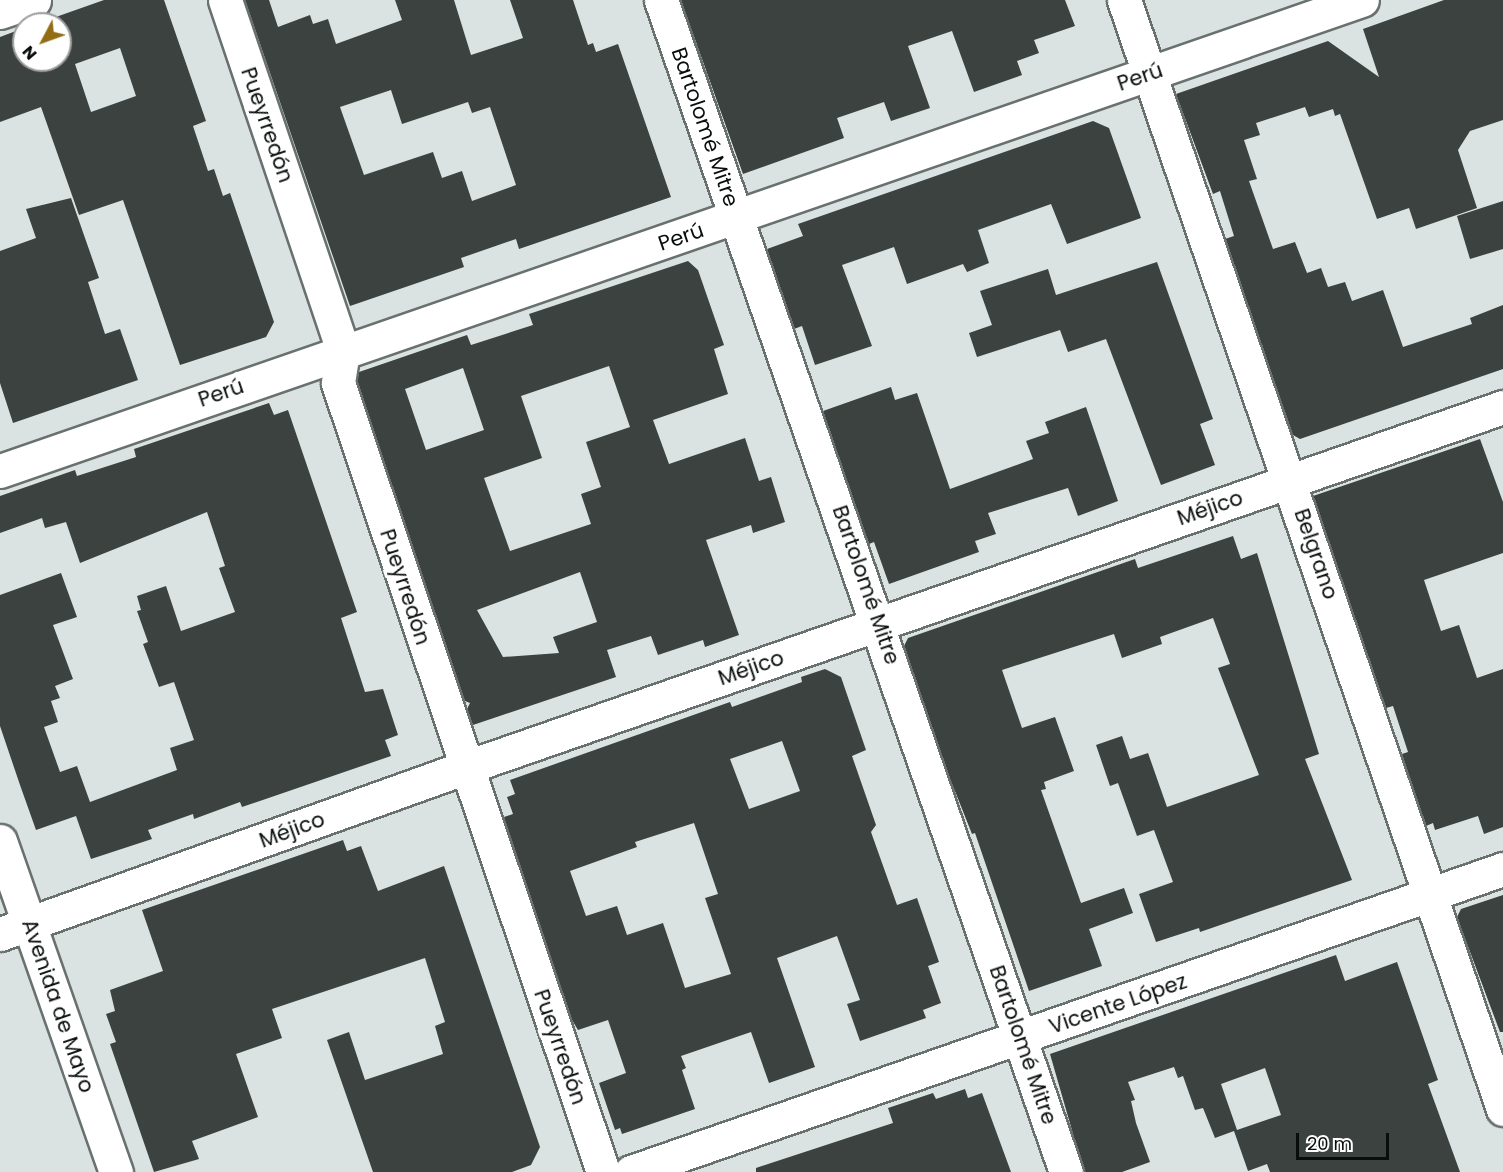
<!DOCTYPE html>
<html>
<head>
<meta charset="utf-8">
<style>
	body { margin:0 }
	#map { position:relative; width:1503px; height:1172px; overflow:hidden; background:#dae3e2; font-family:Poppins,sans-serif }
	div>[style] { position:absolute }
	.building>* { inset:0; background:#3b423f }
	.roads { filter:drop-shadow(2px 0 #69716f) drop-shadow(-2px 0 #69716f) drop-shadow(0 2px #69716f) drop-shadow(0 -2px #69716f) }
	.minor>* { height:33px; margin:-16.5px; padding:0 16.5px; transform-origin:16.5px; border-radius:16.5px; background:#fff }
	.primary>* { height:33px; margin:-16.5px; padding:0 16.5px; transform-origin:16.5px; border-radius:16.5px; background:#fff }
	span { translate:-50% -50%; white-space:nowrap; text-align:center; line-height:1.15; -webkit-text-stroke:6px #fff; paint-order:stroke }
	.street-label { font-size:21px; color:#0a0d0d }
	.north { position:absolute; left:12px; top:12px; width:60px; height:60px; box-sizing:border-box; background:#fff; border:2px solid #9d9e9e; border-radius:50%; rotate:229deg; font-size:16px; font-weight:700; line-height:24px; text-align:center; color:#0a0d0d }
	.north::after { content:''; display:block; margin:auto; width:21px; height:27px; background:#926d14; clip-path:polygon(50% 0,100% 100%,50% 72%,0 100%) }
	.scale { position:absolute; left:1296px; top:1133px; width:93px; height:27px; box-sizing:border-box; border:3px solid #0a0d0d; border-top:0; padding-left:8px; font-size:18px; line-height:21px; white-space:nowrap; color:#0a0d0d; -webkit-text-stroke:4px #fff; paint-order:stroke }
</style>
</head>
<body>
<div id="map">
	<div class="building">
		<div style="clip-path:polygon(evenodd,104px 0,164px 0,206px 121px,193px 126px,208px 171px,214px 169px,223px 196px,230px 193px,274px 322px,266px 337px,180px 365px,123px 200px,79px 215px,41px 107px,0 122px,0 37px,24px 28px,24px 60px,60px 60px,60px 24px,36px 24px,104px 0,120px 48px,136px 96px,91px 112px,75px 64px,120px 48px)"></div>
		<div style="clip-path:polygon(evenodd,245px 0,269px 0,278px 27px,310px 15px,313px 24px,328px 19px,336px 44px,402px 20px,395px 0,454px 0,471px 55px,523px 38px,510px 0,573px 0,588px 45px,593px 43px,596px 52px,618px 44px,671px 197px,519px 249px,516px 239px,461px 258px,464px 267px,350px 306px,245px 0,391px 90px,402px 124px,468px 102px,472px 113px,490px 107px,516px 185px,472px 201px,462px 171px,442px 178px,433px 152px,364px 175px,340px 107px,391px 90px)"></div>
		<div style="clip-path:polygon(681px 0,1065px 0,1075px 26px,1034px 40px,1039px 53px,1017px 61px,1022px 75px,974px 92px,952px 31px,908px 46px,930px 108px,891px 121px,884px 102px,837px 118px,844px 138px,743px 174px)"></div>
		<div style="clip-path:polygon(1444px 0,1503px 0,1503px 120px,1470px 131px,1458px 150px,1477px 208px,1416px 229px,1409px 208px,1377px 219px,1340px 114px,1335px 116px,1333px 109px,1309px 117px,1305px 107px,1256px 123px,1260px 135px,1244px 140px,1257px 179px,1249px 181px,1273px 249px,1295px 242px,1307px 273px,1321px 268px,1328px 287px,1345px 282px,1352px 301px,1383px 290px,1403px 347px,1472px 324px,1470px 318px,1503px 305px,1503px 369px,1300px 439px,1293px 435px,1225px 239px,1234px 236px,1220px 191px,1213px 194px,1176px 94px,1328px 41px,1379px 77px,1363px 29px)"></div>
		<div style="clip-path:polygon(1093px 121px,1109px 128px,1141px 218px,1067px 244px,1051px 204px,978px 230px,989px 263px,967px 272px,963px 264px,907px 284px,894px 247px,842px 265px,872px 346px,815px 365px,802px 326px,794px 329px,767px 249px,803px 236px,798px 224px)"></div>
		<div style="clip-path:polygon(71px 198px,99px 278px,88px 282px,105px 334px,120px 329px,138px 380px,13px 423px,0 383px,0 251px,36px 238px,26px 209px)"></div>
		<div style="clip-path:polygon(1503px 201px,1503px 249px,1470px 259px,1457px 216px)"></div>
		<div style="clip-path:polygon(evenodd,688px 261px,698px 270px,724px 345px,714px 349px,728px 394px,653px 420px,669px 464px,745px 438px,759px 481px,771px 477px,785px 522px,753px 533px,751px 525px,706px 540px,739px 635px,705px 647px,703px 640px,658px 655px,651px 636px,607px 650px,616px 677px,473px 725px,467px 709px,470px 703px,465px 701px,357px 381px,359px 372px,467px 335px,471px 345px,533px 325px,529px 314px,688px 261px,609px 366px,630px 427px,586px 442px,601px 487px,581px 494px,591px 524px,510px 551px,484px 478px,542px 458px,521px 396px,609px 366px,688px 261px,463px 368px,484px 430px,426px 450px,405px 389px,463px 368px,688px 261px,580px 572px,597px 622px,553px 637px,559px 653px,503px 657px,477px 610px,580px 572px)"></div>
		<div style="clip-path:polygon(1157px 262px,1213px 419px,1200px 424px,1215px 465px,1161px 485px,1106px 339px,1068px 352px,1060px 330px,977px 357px,969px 333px,992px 325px,980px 291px,1048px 269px,1056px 295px)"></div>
		<div style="clip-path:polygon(891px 387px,895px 400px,917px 393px,950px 489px,1033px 459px,1026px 441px,1049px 433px,1045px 422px,1086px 407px,1118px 501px,1078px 516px,1068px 488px,988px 513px,996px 534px,975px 541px,979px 552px,889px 584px,874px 542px,869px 544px,823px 411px)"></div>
		<div style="clip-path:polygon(269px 403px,274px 415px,288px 410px,357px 612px,341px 618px,365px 692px,383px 689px,398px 735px,385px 740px,391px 756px,242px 807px,240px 802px,194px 819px,193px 814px,148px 830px,152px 839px,91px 859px,76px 816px,36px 830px,20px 785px,0 726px,0 595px,61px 573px,77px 617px,53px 625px,73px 679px,55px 686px,60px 698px,51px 701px,58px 722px,44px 727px,60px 772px,77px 766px,90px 802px,177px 770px,170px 748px,194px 740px,174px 682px,159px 687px,143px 644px,148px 642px,137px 611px,141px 610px,137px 596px,166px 586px,181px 631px,235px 612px,219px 568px,225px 566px,207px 512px,80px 563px,66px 522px,45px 528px,42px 518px,0 533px,0 496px,75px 470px,77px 476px,136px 457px,134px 449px)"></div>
		<div style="clip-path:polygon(1480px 439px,1503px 502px,1503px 553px,1424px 580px,1441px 631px,1459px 625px,1477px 678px,1503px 669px,1503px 827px,1484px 834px,1478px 816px,1435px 830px,1433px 823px,1426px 826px,1402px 754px,1408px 752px,1393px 706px,1386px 708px,1313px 496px)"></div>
		<div style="clip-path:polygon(1233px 536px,1241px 559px,1257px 553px,1319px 754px,1305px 759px,1352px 880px,1200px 932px,1199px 928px,1156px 942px,1139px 894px,1173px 882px,1154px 830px,1137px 836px,1118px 783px,1110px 786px,1096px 745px,1122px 736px,1130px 759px,1148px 753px,1167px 807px,1259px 775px,1218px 668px,1230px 664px,1213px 618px,1160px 637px,1162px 644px,1122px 658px,1114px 634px,1002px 670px,1022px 728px,1055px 717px,1074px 771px,1044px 782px,1046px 789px,1041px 790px,1081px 903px,1124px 888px,1133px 913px,1089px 929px,1102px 966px,1029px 991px,975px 833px,972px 834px,947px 771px,904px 646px,908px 638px,1135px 559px,1138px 568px)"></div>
		<div style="clip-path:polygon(evenodd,825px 669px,841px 677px,866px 750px,852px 756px,876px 825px,871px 832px,897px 905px,917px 898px,939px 962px,928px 966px,941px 1003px,923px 1010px,926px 1018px,860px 1041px,847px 1004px,860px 1000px,837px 936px,777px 958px,815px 1067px,769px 1083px,751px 1032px,681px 1056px,686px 1068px,682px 1070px,695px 1109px,622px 1134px,620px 1128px,615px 1130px,599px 1083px,626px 1073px,608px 1020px,578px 1030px,572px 1020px,504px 817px,513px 814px,507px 797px,515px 794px,510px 780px,730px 702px,732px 707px,802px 682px,801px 677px,825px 669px,782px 741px,800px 791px,749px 809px,730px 759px,782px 741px,825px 669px,694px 823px,718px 894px,705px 898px,731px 974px,685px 988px,663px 923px,627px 935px,617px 906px,586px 916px,570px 871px,637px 847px,635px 842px,694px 823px)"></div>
		<div style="clip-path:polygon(343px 840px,347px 851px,361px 846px,378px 891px,444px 866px,540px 1147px,531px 1165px,512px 1172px,373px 1172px,327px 1040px,349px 1032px,365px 1080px,443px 1054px,435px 1026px,445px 1022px,425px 958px,272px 1009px,282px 1038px,236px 1054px,258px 1117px,192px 1141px,199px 1159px,154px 1172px,110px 1044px,116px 1042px,106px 1014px,115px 1011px,110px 990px,163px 971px,142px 910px)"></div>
		<div style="clip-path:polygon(1503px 895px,1503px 1032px,1500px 1032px,1457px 917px,1461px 909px)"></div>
		<div style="clip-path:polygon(evenodd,1336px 955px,1345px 981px,1397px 962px,1438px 1080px,1428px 1084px,1460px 1172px,1270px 1172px,1267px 1164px,1248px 1171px,1234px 1131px,1215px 1138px,1203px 1108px,1195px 1110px,1183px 1076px,1178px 1078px,1174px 1067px,1128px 1082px,1135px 1100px,1131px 1101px,1136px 1123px,1150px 1162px,1122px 1172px,1084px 1172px,1050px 1054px,1336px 955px,1265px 1068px,1281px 1115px,1237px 1130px,1221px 1084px,1265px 1068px)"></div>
		<div style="clip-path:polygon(965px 1089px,968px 1098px,982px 1093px,1011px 1172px,756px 1172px,756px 1168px,893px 1123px,888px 1108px,933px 1093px,936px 1099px)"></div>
	</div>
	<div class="roads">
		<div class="minor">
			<div style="left:225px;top:0;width:370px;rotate:71.4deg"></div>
			<div style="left:343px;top:351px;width:32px;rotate:99deg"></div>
			<div style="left:338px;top:383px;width:832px;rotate:71.43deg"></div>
			<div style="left:661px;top:0;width:1240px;rotate:70.94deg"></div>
			<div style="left:1124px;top:0;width:1172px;rotate:71.13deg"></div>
			<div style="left:0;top:12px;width:36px;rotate:-19deg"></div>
			<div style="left:0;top:471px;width:1441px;rotate:-19.08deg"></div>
			<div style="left:0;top:934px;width:493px;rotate:-19.7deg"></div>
			<div style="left:464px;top:768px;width:1100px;rotate:-19.16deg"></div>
			<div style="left:631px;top:1172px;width:923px;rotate:-19.16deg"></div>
		</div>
		<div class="primary">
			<div style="left:0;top:841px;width:351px;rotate:70.7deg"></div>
		</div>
	</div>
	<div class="street-label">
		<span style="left:1140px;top:77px;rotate:-19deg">Perú</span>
		<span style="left:267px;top:125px;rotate:71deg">Pueyrredón</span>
		<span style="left:705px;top:127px;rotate:71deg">Bartolomé Mitre</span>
		<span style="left:681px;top:237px;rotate:-19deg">Perú</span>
		<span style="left:221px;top:393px;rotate:-19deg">Perú</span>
		<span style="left:1210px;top:508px;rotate:-19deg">Méjico</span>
		<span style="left:1316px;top:554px;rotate:71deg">Belgrano</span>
		<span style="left:866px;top:585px;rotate:71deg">Bartolomé Mitre</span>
		<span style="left:405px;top:587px;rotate:72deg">Pueyrredón</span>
		<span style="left:751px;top:668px;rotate:-19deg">Méjico</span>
		<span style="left:292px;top:830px;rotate:-20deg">Méjico</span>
		<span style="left:1118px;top:1004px;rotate:-19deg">Vicente López</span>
		<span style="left:58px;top:1006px;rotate:71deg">Avenida de Mayo</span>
		<span style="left:1023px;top:1045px;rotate:71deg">Bartolomé Mitre</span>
		<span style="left:560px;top:1047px;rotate:71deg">Pueyrredón</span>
	</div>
	<div class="north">N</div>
	<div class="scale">20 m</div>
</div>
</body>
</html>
